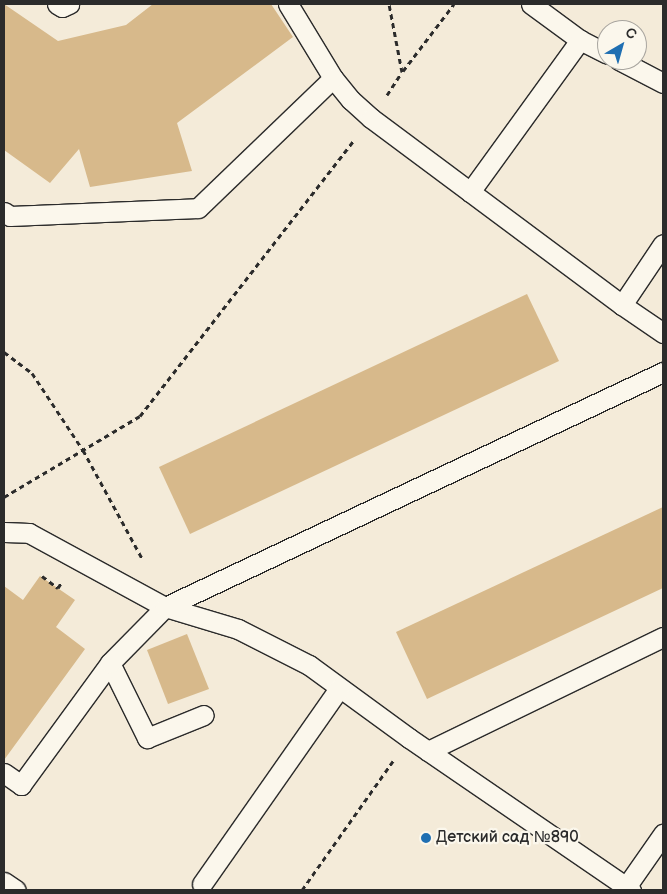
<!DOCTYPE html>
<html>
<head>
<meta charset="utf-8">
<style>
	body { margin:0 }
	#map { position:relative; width:667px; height:894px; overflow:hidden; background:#f4ebd9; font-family:"Balsamiq Sans",sans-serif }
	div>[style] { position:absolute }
	.building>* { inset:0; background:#d7b98b }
	.path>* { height:3px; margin-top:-1.5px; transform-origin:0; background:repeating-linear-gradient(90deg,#2b2b2b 0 5px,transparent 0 9px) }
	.roads { filter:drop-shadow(1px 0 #2b2b2b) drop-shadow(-1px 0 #2b2b2b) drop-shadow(0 1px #2b2b2b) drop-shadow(0 -1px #2b2b2b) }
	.lane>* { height:19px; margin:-9.5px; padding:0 9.5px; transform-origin:9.5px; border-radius:9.5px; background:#fbf7ec }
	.dots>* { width:14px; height:14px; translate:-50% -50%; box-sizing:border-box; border:2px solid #fbf7ec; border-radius:50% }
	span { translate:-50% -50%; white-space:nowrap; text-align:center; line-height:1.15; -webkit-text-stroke:4.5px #fbf7ec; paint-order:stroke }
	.poi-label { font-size:16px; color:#2b2b2b }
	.left { translate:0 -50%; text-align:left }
	.frame { position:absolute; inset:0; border:5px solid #2b2b2b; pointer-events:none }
	.north { position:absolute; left:597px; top:20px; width:50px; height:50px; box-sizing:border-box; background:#fbf7ec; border:1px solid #a8a59f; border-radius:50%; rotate:38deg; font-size:14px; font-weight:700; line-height:20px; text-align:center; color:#2b2b2b }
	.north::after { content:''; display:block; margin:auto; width:18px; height:22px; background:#1f6fb2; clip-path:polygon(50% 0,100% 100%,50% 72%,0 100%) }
</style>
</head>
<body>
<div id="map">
	<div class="building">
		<div style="clip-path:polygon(4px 4px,58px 41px,126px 25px,153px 4px,271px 4px,293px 37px,177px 123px,192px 171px,90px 187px,79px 149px,50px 183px,4px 150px)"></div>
		<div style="clip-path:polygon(527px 294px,559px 361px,190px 534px,159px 467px)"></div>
		<div style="clip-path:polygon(663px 507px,663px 588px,427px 699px,396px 632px)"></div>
		<div style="clip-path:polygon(40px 576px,75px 600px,56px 627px,85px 649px,4px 760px,4px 586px,23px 600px)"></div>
		<div style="clip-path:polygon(187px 634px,209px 689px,168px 704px,147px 650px)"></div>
	</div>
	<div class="path">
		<div style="left:403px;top:71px;width:84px;rotate:-52.7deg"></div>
		<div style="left:387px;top:95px;width:27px;rotate:-57deg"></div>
		<div style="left:402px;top:72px;width:69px;rotate:-100.8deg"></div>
		<div style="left:4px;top:352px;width:35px;rotate:37deg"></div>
		<div style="left:32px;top:373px;width:92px;rotate:56.5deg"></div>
		<div style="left:83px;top:450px;width:125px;rotate:61.4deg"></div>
		<div style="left:4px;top:497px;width:158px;rotate:-30.8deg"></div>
		<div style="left:140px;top:416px;width:349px;rotate:-52.2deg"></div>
		<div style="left:42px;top:576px;width:20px;rotate:37deg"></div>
		<div style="left:58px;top:588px;width:6px;rotate:-59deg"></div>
		<div style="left:302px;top:890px;width:158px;rotate:-54.8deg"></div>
	</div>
	<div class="roads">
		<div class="lane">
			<div style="left:57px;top:4px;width:6px;rotate:31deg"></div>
			<div style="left:62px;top:7px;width:8px;rotate:-23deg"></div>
			<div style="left:288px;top:4px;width:87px;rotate:58.7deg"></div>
			<div style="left:333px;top:78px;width:28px;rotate:51deg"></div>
			<div style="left:351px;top:100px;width:27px;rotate:42deg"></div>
			<div style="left:371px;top:118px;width:313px;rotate:36.7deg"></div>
			<div style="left:622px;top:305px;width:50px;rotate:34.3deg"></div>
			<div style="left:531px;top:4px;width:61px;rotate:36.3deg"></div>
			<div style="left:580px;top:40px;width:30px;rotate:27deg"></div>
			<div style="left:619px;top:60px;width:50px;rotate:27.6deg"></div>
			<div style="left:470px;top:192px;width:188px;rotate:-54.1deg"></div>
			<div style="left:4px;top:212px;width:7px;rotate:34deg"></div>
			<div style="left:10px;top:216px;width:188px;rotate:-2.4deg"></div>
			<div style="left:198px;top:208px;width:187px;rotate:-43.9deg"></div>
			<div style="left:622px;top:305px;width:73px;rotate:-56.1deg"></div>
			<div style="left:4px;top:532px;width:25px;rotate:2deg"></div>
			<div style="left:29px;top:533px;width:155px;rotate:28.6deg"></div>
			<div style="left:165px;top:607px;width:76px;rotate:16.8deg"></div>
			<div style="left:238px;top:629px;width:80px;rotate:26.9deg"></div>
			<div style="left:309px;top:665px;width:124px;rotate:36.1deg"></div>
			<div style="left:409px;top:738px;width:269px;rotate:34.4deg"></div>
			<div style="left:110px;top:663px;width:84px;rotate:63.7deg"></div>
			<div style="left:147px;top:738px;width:61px;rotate:-22deg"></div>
			<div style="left:428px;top:751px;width:261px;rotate:-25.9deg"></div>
			<div style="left:4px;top:773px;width:21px;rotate:35deg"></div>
			<div style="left:21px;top:785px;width:151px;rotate:-53.9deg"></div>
			<div style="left:110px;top:663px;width:78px;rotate:-45.5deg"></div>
			<div style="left:165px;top:607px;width:551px;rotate:-25.26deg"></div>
			<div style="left:4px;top:882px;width:14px;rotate:34deg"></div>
			<div style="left:202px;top:884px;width:239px;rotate:-55deg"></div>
			<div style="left:626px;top:887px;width:65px;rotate:-55.1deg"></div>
		</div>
	</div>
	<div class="dots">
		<div style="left:426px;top:838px;background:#1f6fb2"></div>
	</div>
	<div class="poi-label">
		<span class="left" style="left:436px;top:838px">Детский сад №890</span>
	</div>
	<div class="frame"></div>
	<div class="north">С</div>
</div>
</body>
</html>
